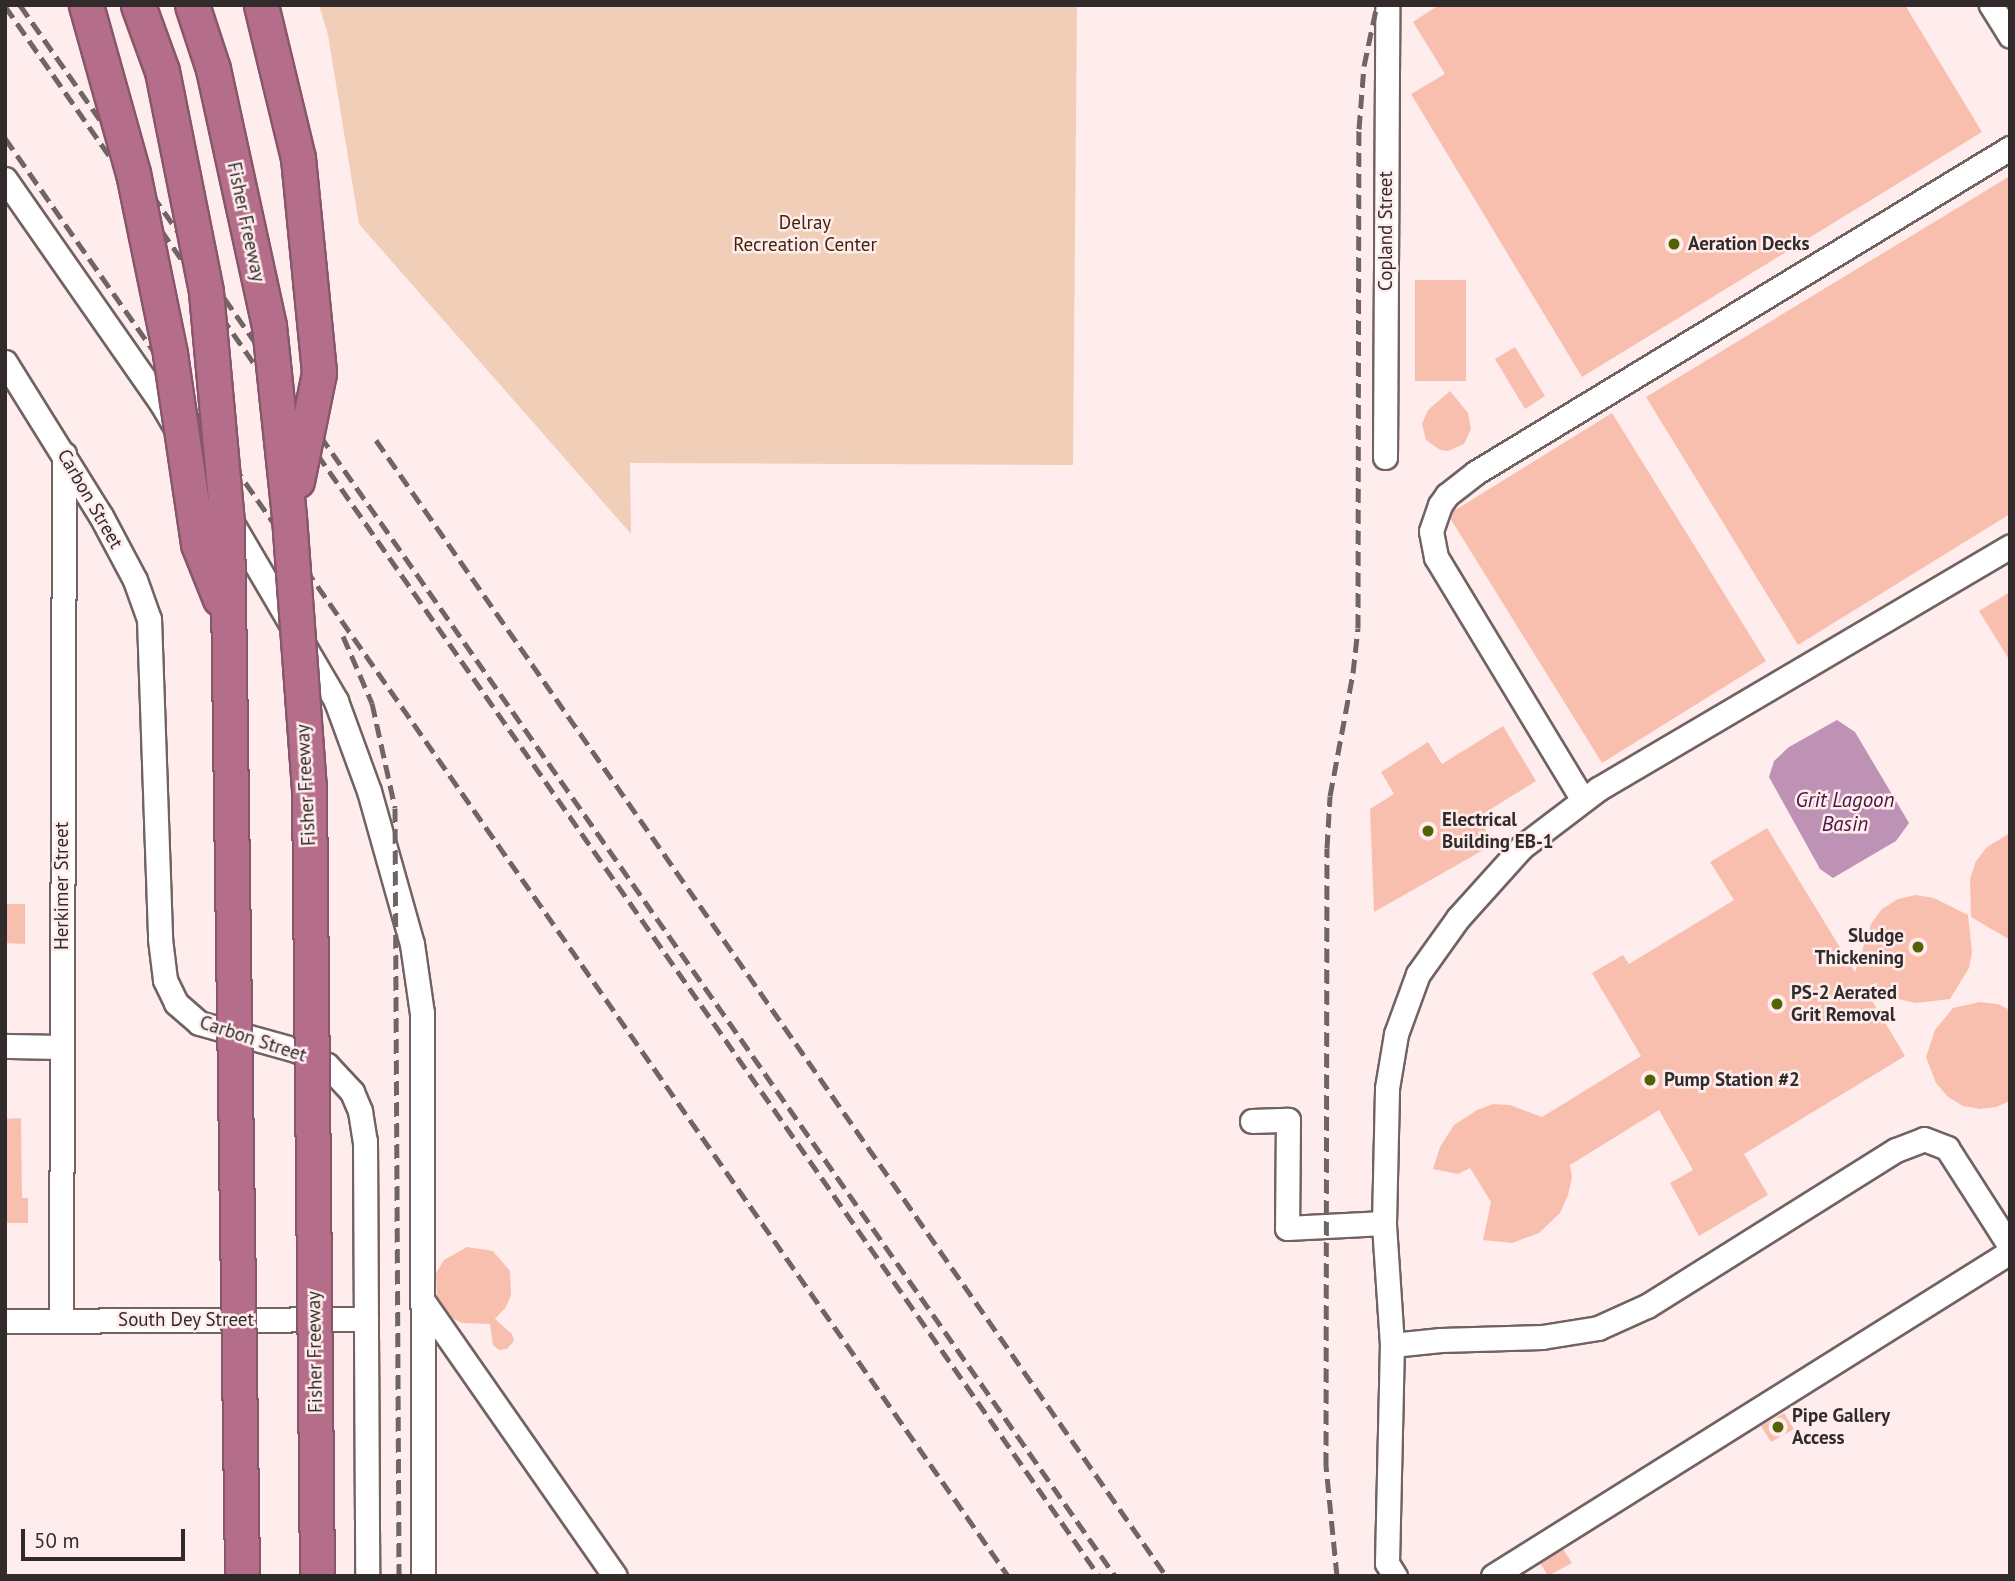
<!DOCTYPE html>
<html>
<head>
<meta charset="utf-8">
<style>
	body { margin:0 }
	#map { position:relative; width:2015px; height:1581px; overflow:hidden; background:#ffedee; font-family:"PT Sans",sans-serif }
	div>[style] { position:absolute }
	.green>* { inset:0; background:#f0ceb7 }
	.water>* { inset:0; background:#be92b4 }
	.building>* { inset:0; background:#f8bfaf }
	.roads { filter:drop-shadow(2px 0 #726363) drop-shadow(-2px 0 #726363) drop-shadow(0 2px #726363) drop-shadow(0 -2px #726363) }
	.minor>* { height:23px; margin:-11.5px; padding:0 11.5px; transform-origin:11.5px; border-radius:11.5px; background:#fff }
	.rail>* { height:5px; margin-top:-2.5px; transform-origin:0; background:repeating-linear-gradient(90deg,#706566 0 14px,transparent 0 21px) }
	.bridges { filter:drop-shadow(2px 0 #875769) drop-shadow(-2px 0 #875769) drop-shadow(0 2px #875769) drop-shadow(0 -2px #875769) }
	.highway-bridge>* { height:33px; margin:-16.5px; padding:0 16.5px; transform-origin:16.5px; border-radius:16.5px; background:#b56e8a }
	.dots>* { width:19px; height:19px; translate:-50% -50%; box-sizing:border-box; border:4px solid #ffedee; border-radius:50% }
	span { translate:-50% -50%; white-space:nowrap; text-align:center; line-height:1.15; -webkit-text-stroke:5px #ffedee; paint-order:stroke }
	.street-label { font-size:19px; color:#322b2b }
	.park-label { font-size:19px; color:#43240a }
	.poi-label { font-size:19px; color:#322b2b; font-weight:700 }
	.left { translate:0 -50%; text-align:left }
	.right { translate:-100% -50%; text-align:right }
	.water-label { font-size:21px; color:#4a1542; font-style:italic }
	.frame { position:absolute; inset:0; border:7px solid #322b2b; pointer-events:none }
	.scale { position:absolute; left:21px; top:1529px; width:164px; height:32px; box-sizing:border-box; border:4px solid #322b2b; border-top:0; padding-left:9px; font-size:21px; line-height:24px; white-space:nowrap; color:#322b2b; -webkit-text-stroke:5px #ffedee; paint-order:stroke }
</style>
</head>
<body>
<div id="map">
	<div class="green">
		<div style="clip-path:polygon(319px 5px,1077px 5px,1073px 465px,630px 463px,631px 534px,359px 224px,328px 35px)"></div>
	</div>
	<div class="water">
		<div style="clip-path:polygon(1837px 720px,1855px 732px,1909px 823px,1896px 841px,1833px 878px,1820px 869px,1769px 777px,1774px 761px,1789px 747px)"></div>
	</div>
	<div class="building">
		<div style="clip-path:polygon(1439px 5px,1905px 5px,1982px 132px,1582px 377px,1411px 94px,1445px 74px,1413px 22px)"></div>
		<div style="clip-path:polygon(2010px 176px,2010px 514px,1798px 645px,1646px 397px)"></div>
		<div style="clip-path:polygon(1415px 280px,1466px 280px,1466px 381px,1415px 381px)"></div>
		<div style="clip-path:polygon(1515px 347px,1545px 396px,1525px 409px,1495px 359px)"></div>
		<div style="clip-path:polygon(1450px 391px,1468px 413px,1471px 429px,1464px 444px,1448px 451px,1440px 450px,1426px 440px,1422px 424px,1428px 410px)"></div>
		<div style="clip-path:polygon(1612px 413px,1766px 661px,1602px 763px,1450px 518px,1452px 512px)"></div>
		<div style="clip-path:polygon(2010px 592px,2010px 661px,1979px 611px)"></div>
		<div style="clip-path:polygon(1503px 726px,1536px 781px,1478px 817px,1494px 844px,1374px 912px,1370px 809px,1394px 794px,1381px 772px,1428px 742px,1442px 764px)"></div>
		<div style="clip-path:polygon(1767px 828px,1855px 972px,1871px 924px,1882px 909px,1898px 899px,1916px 895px,1934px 898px,1968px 915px,1972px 952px,1969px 968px,1950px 999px,1916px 1003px,1867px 992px,1905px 1056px,1744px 1154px,1768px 1195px,1699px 1236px,1670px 1183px,1693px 1170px,1659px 1110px,1570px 1165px,1572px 1177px,1568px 1195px,1560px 1213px,1539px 1233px,1512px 1243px,1483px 1240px,1491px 1202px,1470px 1168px,1458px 1174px,1433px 1169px,1440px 1147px,1454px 1125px,1477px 1110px,1493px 1104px,1510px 1105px,1542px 1117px,1641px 1056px,1592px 973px,1623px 955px,1629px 964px,1734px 900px,1710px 862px)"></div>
		<div style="clip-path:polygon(2010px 833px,2010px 940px,1971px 917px,1970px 879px,1976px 861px,1987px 847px)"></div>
		<div style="clip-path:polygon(5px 904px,25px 904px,25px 944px,5px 943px)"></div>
		<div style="clip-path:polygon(1980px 1002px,1998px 1004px,2010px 1010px,2010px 1101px,1996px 1107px,1980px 1109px,1963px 1106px,1948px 1097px,1936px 1083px,1926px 1057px,1935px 1030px,1953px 1008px)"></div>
		<div style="clip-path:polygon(21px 1118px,22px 1198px,28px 1198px,28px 1223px,5px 1223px,5px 1119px)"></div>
		<div style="clip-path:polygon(467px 1247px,493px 1251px,510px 1271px,511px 1295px,506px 1307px,495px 1319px,512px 1334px,514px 1341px,507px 1349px,499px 1350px,493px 1345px,490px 1324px,462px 1323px,452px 1318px,437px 1296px,436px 1273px,444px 1260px)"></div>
		<div style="clip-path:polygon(1784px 1413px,1794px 1429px,1771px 1442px,1761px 1426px)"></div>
		<div style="clip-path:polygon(1563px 1549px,1572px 1563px,1548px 1576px,1540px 1563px)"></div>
	</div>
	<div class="roads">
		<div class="minor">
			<div style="left:1991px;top:5px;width:36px;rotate:58deg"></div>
			<div style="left:5px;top:179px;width:274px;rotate:55.1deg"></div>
			<div style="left:162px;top:404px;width:344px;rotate:59.6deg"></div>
			<div style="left:336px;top:701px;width:96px;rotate:69.9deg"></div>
			<div style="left:369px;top:791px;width:159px;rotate:74.3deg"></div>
			<div style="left:412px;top:944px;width:70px;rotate:81.8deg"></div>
			<div style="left:422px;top:1013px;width:563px;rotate:89.9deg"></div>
			<div style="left:5px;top:362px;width:181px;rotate:58.1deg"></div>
			<div style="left:101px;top:516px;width:72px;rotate:62deg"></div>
			<div style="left:135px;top:580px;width:41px;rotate:70.3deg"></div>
			<div style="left:149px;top:619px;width:320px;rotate:88deg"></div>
			<div style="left:160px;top:939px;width:41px;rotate:83deg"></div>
			<div style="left:165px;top:980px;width:25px;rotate:64deg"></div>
			<div style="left:176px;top:1003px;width:30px;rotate:41deg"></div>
			<div style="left:199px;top:1023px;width:101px;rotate:15.6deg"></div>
			<div style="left:296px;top:1050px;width:34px;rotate:26deg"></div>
			<div style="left:327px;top:1065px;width:37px;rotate:47deg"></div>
			<div style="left:352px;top:1092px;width:21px;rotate:67deg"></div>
			<div style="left:360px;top:1111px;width:30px;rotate:81deg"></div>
			<div style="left:365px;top:1141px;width:435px;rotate:89.7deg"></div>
			<div style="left:1385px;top:457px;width:452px;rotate:-89.7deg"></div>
			<div style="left:1583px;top:800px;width:284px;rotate:-121.2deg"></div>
			<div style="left:1436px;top:557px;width:26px;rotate:-101deg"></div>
			<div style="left:1431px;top:531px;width:28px;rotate:-71deg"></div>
			<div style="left:1440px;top:505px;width:12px;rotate:-55deg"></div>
			<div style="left:1447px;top:495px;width:36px;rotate:-38deg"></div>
			<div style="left:1475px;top:473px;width:626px;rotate:-31.28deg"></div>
			<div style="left:5px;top:1046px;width:56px;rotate:1deg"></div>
			<div style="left:1252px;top:1121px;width:36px;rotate:-2deg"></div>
			<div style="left:1288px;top:1120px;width:108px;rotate:90.5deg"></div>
			<div style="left:1287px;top:1228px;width:97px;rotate:-3deg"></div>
			<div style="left:423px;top:1301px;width:335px;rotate:55.1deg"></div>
			<div style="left:61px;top:1320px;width:866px;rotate:-89.8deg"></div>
			<div style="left:5px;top:1321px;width:361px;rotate:-0.3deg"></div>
			<div style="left:1392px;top:1345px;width:122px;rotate:-93.8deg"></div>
			<div style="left:1384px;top:1223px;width:135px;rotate:-88.7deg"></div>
			<div style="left:1387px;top:1088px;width:55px;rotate:-80.5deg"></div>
			<div style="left:1396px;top:1034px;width:64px;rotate:-69.9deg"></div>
			<div style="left:1418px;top:974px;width:69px;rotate:-54.5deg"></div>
			<div style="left:1458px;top:918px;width:96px;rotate:-48deg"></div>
			<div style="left:1522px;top:847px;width:96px;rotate:-37.3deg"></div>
			<div style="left:1598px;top:789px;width:478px;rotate:-30.5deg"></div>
			<div style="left:1395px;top:1576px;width:15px;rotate:-122deg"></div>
			<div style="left:1387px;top:1563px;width:218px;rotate:-88.7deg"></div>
			<div style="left:1392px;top:1345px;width:49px;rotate:-5.8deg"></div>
			<div style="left:1441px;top:1340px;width:101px;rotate:-1.7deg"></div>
			<div style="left:1542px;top:1337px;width:57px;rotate:-9.1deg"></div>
			<div style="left:1598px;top:1328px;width:54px;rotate:-24.2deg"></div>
			<div style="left:1647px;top:1306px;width:294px;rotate:-32.1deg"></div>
			<div style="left:1896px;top:1150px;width:30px;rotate:-21deg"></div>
			<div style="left:1924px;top:1139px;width:25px;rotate:21deg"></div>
			<div style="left:1947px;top:1148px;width:117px;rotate:57.3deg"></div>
			<div style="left:1493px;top:1576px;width:610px;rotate:-32.08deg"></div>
		</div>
	</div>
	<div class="rail">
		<div style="left:20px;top:5px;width:1915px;rotate:55.12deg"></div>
		<div style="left:5px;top:6px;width:1914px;rotate:55.13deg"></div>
		<div style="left:5px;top:138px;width:1753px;rotate:55.1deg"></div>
		<div style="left:376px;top:440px;width:1384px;rotate:55.18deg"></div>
		<div style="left:343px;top:636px;width:73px;rotate:66.6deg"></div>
		<div style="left:372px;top:703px;width:107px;rotate:77.6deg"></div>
		<div style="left:395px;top:808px;width:768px;rotate:89.7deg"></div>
		<div style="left:1337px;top:1576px;width:111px;rotate:-95.7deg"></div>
		<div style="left:1326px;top:1466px;width:618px;rotate:-89.91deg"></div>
		<div style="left:1327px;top:848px;width:52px;rotate:-86.7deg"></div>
		<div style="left:1330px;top:796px;width:125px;rotate:-79.4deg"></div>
		<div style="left:1353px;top:673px;width:45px;rotate:-83.7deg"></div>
		<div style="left:1358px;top:628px;width:499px;rotate:-89.9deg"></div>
		<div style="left:1359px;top:129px;width:63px;rotate:-85.5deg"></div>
		<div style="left:1364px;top:66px;width:62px;rotate:-78deg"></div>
	</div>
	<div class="bridges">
		<div class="highway-bridge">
			<div style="left:86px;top:5px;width:174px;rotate:74.4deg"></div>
			<div style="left:133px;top:173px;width:185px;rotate:78.4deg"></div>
			<div style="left:170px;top:354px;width:192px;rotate:81.6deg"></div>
			<div style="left:198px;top:544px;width:59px;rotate:68.2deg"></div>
			<div style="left:138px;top:5px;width:70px;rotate:70deg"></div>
			<div style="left:162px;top:71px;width:225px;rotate:78.7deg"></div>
			<div style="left:206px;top:292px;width:233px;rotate:84.8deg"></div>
			<div style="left:227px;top:524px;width:1052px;rotate:89.18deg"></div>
			<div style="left:192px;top:5px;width:67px;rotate:71.8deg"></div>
			<div style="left:213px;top:69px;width:263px;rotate:77.7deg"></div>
			<div style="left:269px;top:326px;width:192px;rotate:84deg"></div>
			<div style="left:289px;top:517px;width:272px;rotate:85.8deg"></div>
			<div style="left:309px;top:788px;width:788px;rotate:89.42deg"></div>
			<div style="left:261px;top:5px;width:157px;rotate:76.4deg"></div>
			<div style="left:298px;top:158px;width:216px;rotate:84.4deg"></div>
			<div style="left:319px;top:373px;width:110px;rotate:101.5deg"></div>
		</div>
	</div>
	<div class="dots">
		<div style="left:1674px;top:244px;background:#556203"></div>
		<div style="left:1428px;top:831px;background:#556203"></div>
		<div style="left:1918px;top:947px;background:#556203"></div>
		<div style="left:1777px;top:1004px;background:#556203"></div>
		<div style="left:1650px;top:1080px;background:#556203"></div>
		<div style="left:1778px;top:1427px;background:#556203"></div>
	</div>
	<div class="street-label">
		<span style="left:246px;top:222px;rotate:78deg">Fisher Freeway</span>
		<span style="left:1386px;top:231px;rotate:-90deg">Copland Street</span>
		<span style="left:90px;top:499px;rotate:60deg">Carbon Street</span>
		<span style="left:306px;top:785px;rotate:-93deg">Fisher Freeway</span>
		<span style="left:62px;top:886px;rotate:-90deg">Herkimer Street</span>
		<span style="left:253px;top:1039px;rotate:18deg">Carbon Street</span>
		<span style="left:186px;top:1320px">South Dey Street</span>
		<span style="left:315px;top:1352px;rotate:-91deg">Fisher Freeway</span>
	</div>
	<div class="park-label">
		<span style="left:805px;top:234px">Delray<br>Recreation Center</span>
	</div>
	<div class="poi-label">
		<span class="left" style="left:1688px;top:244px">Aeration Decks</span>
		<span class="left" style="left:1442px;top:831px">Electrical<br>Building EB-1</span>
		<span class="right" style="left:1904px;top:947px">Sludge<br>Thickening</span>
		<span class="left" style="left:1791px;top:1004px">PS-2 Aerated<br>Grit Removal</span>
		<span class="left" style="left:1664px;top:1080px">Pump Station #2</span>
		<span class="left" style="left:1792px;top:1427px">Pipe Gallery<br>Access</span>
	</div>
	<div class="water-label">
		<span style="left:1845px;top:812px">Grit Lagoon<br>Basin</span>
	</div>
	<div class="frame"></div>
	<div class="scale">50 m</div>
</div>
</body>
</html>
